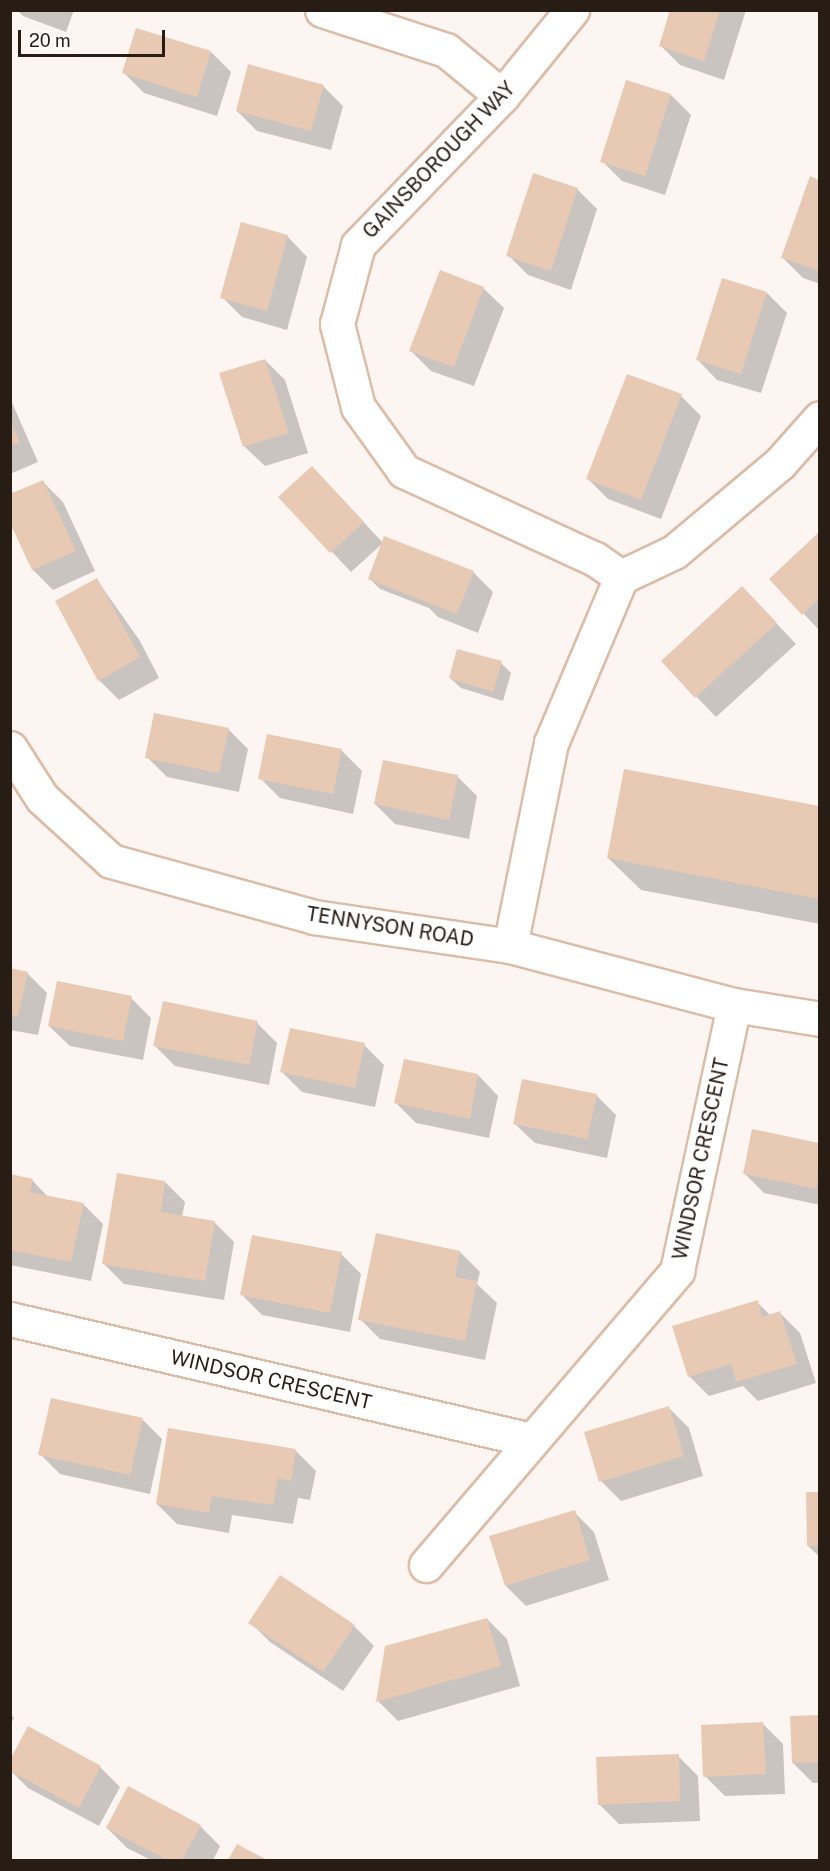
<!DOCTYPE html>
<html>
<head>
<meta charset="utf-8">
<style>
	body { margin:0 }
	#map { position:relative; width:830px; height:1871px; overflow:hidden; background:#fcf5f1; font-family:"Public Sans",sans-serif }
	div>[style] { position:absolute }
	.shadow>* { inset:0; background:#0003 }
	.building>* { inset:0; background:#e7c9b4 }
	.roads { filter:drop-shadow(2px 0 #dabca8) drop-shadow(-2px 0 #dabca8) drop-shadow(0 2px #dabca8) drop-shadow(0 -2px #dabca8) }
	.minor>* { height:33px; margin:-16.5px; padding:0 16.5px; transform-origin:16.5px; border-radius:16.5px; background:#fff }
	span { translate:-50% -50%; white-space:nowrap; text-align:center; line-height:1.15; -webkit-text-stroke:5px #fff; paint-order:stroke }
	.street-label { font-size:20px; color:#281d15 }
	.frame { position:absolute; inset:0; border:12px solid #281d15; pointer-events:none }
	.scale { position:absolute; left:18px; top:30px; width:147px; height:27px; box-sizing:border-box; border:3px solid #281d15; border-top:0; padding-left:8px; font-size:18px; line-height:21px; white-space:nowrap; color:#281d15; -webkit-text-stroke:4px #fff; paint-order:stroke }
</style>
</head>
<body>
<div id="map">
	<div class="shadow">
		<div style="clip-path:polygon(17px 10px,74px 10px,66px 32px,23px 16px)"></div>
		<div style="clip-path:polygon(671px 10px,746px 10px,724px 80px,680px 65px,660px 45px)"></div>
		<div style="clip-path:polygon(211px 52px,231px 72px,217px 116px,144px 93px,124px 73px)"></div>
		<div style="clip-path:polygon(323px 86px,343px 106px,331px 150px,257px 131px,237px 111px)"></div>
		<div style="clip-path:polygon(671px 95px,691px 115px,665px 195px,622px 181px,602px 161px)"></div>
		<div style="clip-path:polygon(810px 178px,820px 181px,820px 284px,803px 278px,783px 258px)"></div>
		<div style="clip-path:polygon(577px 189px,597px 209px,571px 290px,528px 275px,508px 255px)"></div>
		<div style="clip-path:polygon(287px 236px,307px 257px,287px 330px,242px 317px,222px 297px)"></div>
		<div style="clip-path:polygon(483px 288px,504px 308px,474px 386px,431px 371px,411px 351px)"></div>
		<div style="clip-path:polygon(767px 293px,787px 313px,761px 393px,717px 380px,697px 359px)"></div>
		<div style="clip-path:polygon(265px 360px,285px 380px,308px 453px,265px 466px,244px 446px)"></div>
		<div style="clip-path:polygon(628px 375px,681px 396px,701px 416px,661px 519px,608px 499px,588px 479px)"></div>
		<div style="clip-path:polygon(10px 398px,38px 462px,10px 474px)"></div>
		<div style="clip-path:polygon(43px 482px,63px 502px,95px 571px,53px 590px,33px 570px,10px 519px)"></div>
		<div style="clip-path:polygon(332px 488px,383px 543px,351px 572px,280px 497px)"></div>
		<div style="clip-path:polygon(820px 534px,820px 631px,771px 579px)"></div>
		<div style="clip-path:polygon(473px 572px,493px 592px,478px 633px,438px 617px,429px 608px,380px 589px,370px 579px)"></div>
		<div style="clip-path:polygon(97px 580px,140px 641px,159px 678px,119px 700px,99px 680px)"></div>
		<div style="clip-path:polygon(762px 608px,796px 644px,716px 717px,663px 662px)"></div>
		<div style="clip-path:polygon(501px 663px,511px 673px,503px 701px,461px 688px,450px 678px)"></div>
		<div style="clip-path:polygon(228px 729px,248px 749px,239px 792px,167px 777px,147px 757px)"></div>
		<div style="clip-path:polygon(269px 736px,342px 751px,362px 771px,353px 814px,280px 798px,260px 778px)"></div>
		<div style="clip-path:polygon(625px 771px,820px 808px,820px 924px,641px 890px,608px 858px)"></div>
		<div style="clip-path:polygon(457px 776px,477px 796px,469px 839px,395px 824px,375px 804px)"></div>
		<div style="clip-path:polygon(10px 970px,27px 973px,47px 993px,38px 1035px,10px 1030px)"></div>
		<div style="clip-path:polygon(131px 998px,151px 1018px,143px 1060px,70px 1046px,49px 1026px)"></div>
		<div style="clip-path:polygon(257px 1023px,277px 1043px,269px 1085px,175px 1066px,155px 1046px)"></div>
		<div style="clip-path:polygon(364px 1045px,384px 1065px,375px 1107px,302px 1092px,282px 1072px)"></div>
		<div style="clip-path:polygon(478px 1075px,498px 1096px,489px 1138px,416px 1123px,396px 1103px)"></div>
		<div style="clip-path:polygon(596px 1095px,616px 1115px,607px 1158px,535px 1143px,514px 1123px)"></div>
		<div style="clip-path:polygon(753px 1131px,820px 1145px,820px 1205px,764px 1193px,744px 1173px)"></div>
		<div style="clip-path:polygon(10px 1176px,32px 1180px,48px 1197px,83px 1204px,103px 1224px,91px 1281px,10px 1265px)"></div>
		<div style="clip-path:polygon(165px 1182px,185px 1202px,182px 1217px,214px 1222px,234px 1242px,224px 1300px,124px 1284px,104px 1264px)"></div>
		<div style="clip-path:polygon(460px 1252px,480px 1272px,477px 1284px,497px 1303px,485px 1360px,380px 1339px,360px 1319px)"></div>
		<div style="clip-path:polygon(341px 1254px,361px 1274px,350px 1332px,262px 1315px,242px 1295px)"></div>
		<div style="clip-path:polygon(757px 1302px,771px 1316px,780px 1313px,800px 1333px,816px 1383px,758px 1401px,743px 1386px,709px 1396px,689px 1376px)"></div>
		<div style="clip-path:polygon(669px 1408px,689px 1428px,703px 1476px,621px 1501px,601px 1481px)"></div>
		<div style="clip-path:polygon(142px 1419px,162px 1439px,150px 1494px,60px 1474px,40px 1454px)"></div>
		<div style="clip-path:polygon(296px 1451px,316px 1471px,310px 1500px,298px 1498px,293px 1524px,232px 1515px,229px 1533px,177px 1524px,157px 1504px)"></div>
		<div style="clip-path:polygon(807px 1493px,820px 1493px,820px 1557px,808px 1546px)"></div>
		<div style="clip-path:polygon(574px 1512px,594px 1532px,609px 1580px,526px 1606px,506px 1586px)"></div>
		<div style="clip-path:polygon(487px 1619px,507px 1639px,520px 1686px,398px 1721px,378px 1701px)"></div>
		<div style="clip-path:polygon(250px 1622px,354px 1626px,374px 1646px,343px 1691px,270px 1642px)"></div>
		<div style="clip-path:polygon(10px 1714px,14px 1718px,10px 1725px)"></div>
		<div style="clip-path:polygon(820px 1717px,820px 1783px,813px 1783px,793px 1763px,792px 1718px)"></div>
		<div style="clip-path:polygon(763px 1724px,783px 1744px,785px 1794px,725px 1796px,705px 1776px)"></div>
		<div style="clip-path:polygon(678px 1756px,698px 1776px,700px 1821px,619px 1824px,599px 1804px)"></div>
		<div style="clip-path:polygon(100px 1767px,120px 1787px,99px 1826px,28px 1788px,10px 1770px)"></div>
		<div style="clip-path:polygon(200px 1826px,220px 1846px,213px 1860px,151px 1860px,127px 1848px,107px 1828px)"></div>
	</div>
	<div class="building">
		<div style="clip-path:polygon(670px 10px,720px 10px,704px 61px,659px 46px)"></div>
		<div style="clip-path:polygon(136px 28px,211px 51px,197px 97px,122px 73px)"></div>
		<div style="clip-path:polygon(248px 64px,324px 85px,311px 131px,236px 111px)"></div>
		<div style="clip-path:polygon(626px 80px,671px 94px,645px 176px,600px 162px)"></div>
		<div style="clip-path:polygon(533px 173px,578px 188px,551px 271px,506px 256px)"></div>
		<div style="clip-path:polygon(810px 176px,819px 180px,819px 271px,781px 258px)"></div>
		<div style="clip-path:polygon(241px 222px,288px 235px,267px 311px,220px 298px)"></div>
		<div style="clip-path:polygon(440px 270px,484px 287px,454px 367px,409px 351px)"></div>
		<div style="clip-path:polygon(722px 278px,767px 292px,741px 374px,696px 360px)"></div>
		<div style="clip-path:polygon(265px 359px,289px 433px,243px 447px,219px 373px)"></div>
		<div style="clip-path:polygon(627px 374px,682px 394px,641px 500px,586px 479px)"></div>
		<div style="clip-path:polygon(10px 421px,20px 442px,10px 446px)"></div>
		<div style="clip-path:polygon(312px 466px,364px 522px,330px 553px,278px 497px)"></div>
		<div style="clip-path:polygon(43px 480px,76px 551px,32px 570px,10px 523px,10px 494px)"></div>
		<div style="clip-path:polygon(819px 532px,819px 599px,802px 615px,769px 579px)"></div>
		<div style="clip-path:polygon(384px 536px,474px 571px,457px 614px,368px 579px)"></div>
		<div style="clip-path:polygon(97px 578px,140px 657px,98px 681px,55px 601px)"></div>
		<div style="clip-path:polygon(742px 586px,777px 623px,695px 698px,661px 661px)"></div>
		<div style="clip-path:polygon(457px 649px,502px 661px,493px 692px,449px 678px)"></div>
		<div style="clip-path:polygon(154px 713px,229px 728px,219px 773px,145px 758px)"></div>
		<div style="clip-path:polygon(267px 734px,342px 749px,333px 794px,258px 779px)"></div>
		<div style="clip-path:polygon(383px 760px,458px 775px,449px 820px,374px 804px)"></div>
		<div style="clip-path:polygon(624px 769px,819px 806px,819px 899px,607px 858px)"></div>
		<div style="clip-path:polygon(10px 968px,28px 972px,18px 1016px,10px 1015px)"></div>
		<div style="clip-path:polygon(57px 981px,132px 996px,123px 1041px,48px 1026px)"></div>
		<div style="clip-path:polygon(163px 1001px,258px 1021px,249px 1065px,153px 1046px)"></div>
		<div style="clip-path:polygon(290px 1028px,365px 1043px,355px 1088px,280px 1072px)"></div>
		<div style="clip-path:polygon(404px 1059px,478px 1074px,470px 1119px,394px 1103px)"></div>
		<div style="clip-path:polygon(522px 1079px,597px 1094px,587px 1139px,513px 1124px)"></div>
		<div style="clip-path:polygon(752px 1129px,819px 1143px,817px 1189px,743px 1174px)"></div>
		<div style="clip-path:polygon(117px 1173px,165px 1181px,161px 1212px,215px 1221px,205px 1281px,102px 1264px)"></div>
		<div style="clip-path:polygon(10px 1174px,33px 1179px,30px 1192px,84px 1203px,71px 1262px,10px 1250px)"></div>
		<div style="clip-path:polygon(376px 1233px,460px 1251px,455px 1277px,477px 1281px,465px 1341px,358px 1320px)"></div>
		<div style="clip-path:polygon(252px 1235px,342px 1252px,330px 1313px,240px 1295px)"></div>
		<div style="clip-path:polygon(758px 1300px,762px 1317px,780px 1311px,797px 1364px,736px 1382px,731px 1364px,688px 1377px,672px 1326px)"></div>
		<div style="clip-path:polygon(51px 1398px,143px 1418px,130px 1475px,38px 1455px)"></div>
		<div style="clip-path:polygon(669px 1406px,684px 1456px,599px 1482px,584px 1432px)"></div>
		<div style="clip-path:polygon(168px 1428px,296px 1449px,291px 1481px,278px 1478px,273px 1505px,212px 1496px,209px 1513px,156px 1504px)"></div>
		<div style="clip-path:polygon(806px 1492px,819px 1492px,819px 1546px,807px 1546px)"></div>
		<div style="clip-path:polygon(575px 1510px,590px 1560px,505px 1586px,489px 1536px)"></div>
		<div style="clip-path:polygon(280px 1575px,355px 1625px,323px 1672px,248px 1623px)"></div>
		<div style="clip-path:polygon(487px 1618px,501px 1666px,376px 1702px,385px 1646px)"></div>
		<div style="clip-path:polygon(819px 1715px,819px 1762px,792px 1763px,790px 1716px)"></div>
		<div style="clip-path:polygon(763px 1722px,766px 1774px,703px 1777px,701px 1725px)"></div>
		<div style="clip-path:polygon(28px 1726px,101px 1766px,79px 1808px,10px 1771px,10px 1760px)"></div>
		<div style="clip-path:polygon(679px 1754px,680px 1801px,598px 1805px,596px 1757px)"></div>
		<div style="clip-path:polygon(128px 1786px,201px 1825px,182px 1860px,167px 1860px,106px 1828px)"></div>
		<div style="clip-path:polygon(237px 1844px,267px 1860px,228px 1860px)"></div>
	</div>
	<div class="roads">
		<div class="minor">
			<div style="left:322px;top:10px;width:130px;rotate:17.9deg"></div>
			<div style="left:446px;top:50px;width:72px;rotate:39.4deg"></div>
			<div style="left:621px;top:577px;width:59px;rotate:-25.3deg"></div>
			<div style="left:674px;top:552px;width:138px;rotate:-40deg"></div>
			<div style="left:780px;top:463px;width:60px;rotate:-48.4deg"></div>
			<div style="left:10px;top:748px;width:59px;rotate:57.4deg"></div>
			<div style="left:42px;top:798px;width:93px;rotate:42.4deg"></div>
			<div style="left:111px;top:861px;width:211px;rotate:15.4deg"></div>
			<div style="left:314px;top:917px;width:198px;rotate:8.4deg"></div>
			<div style="left:510px;top:946px;width:232px;rotate:14.8deg"></div>
			<div style="left:734px;top:1005px;width:87px;rotate:9.2deg"></div>
			<div style="left:510px;top:946px;width:207px;rotate:-78.6deg"></div>
			<div style="left:551px;top:743px;width:180px;rotate:-67.1deg"></div>
			<div style="left:621px;top:577px;width:32px;rotate:-145deg"></div>
			<div style="left:595px;top:559px;width:210px;rotate:-155.3deg"></div>
			<div style="left:404px;top:471px;width:79px;rotate:-125.7deg"></div>
			<div style="left:358px;top:407px;width:86px;rotate:-104.2deg"></div>
			<div style="left:337px;top:324px;width:82px;rotate:-75.1deg"></div>
			<div style="left:358px;top:245px;width:207px;rotate:-46deg"></div>
			<div style="left:502px;top:96px;width:111px;rotate:-50.9deg"></div>
			<div style="left:10px;top:1319px;width:535px;rotate:13.07deg"></div>
			<div style="left:426px;top:1565px;width:387px;rotate:-49.5deg"></div>
			<div style="left:677px;top:1271px;width:272px;rotate:-77.9deg"></div>
		</div>
	</div>
	<div class="street-label">
		<span style="left:439px;top:160px;rotate:-46deg">GAINSBOROUGH WAY</span>
		<span style="left:390px;top:927px;rotate:9deg">TENNYSON ROAD</span>
		<span style="left:701px;top:1159px;rotate:-78deg">WINDSOR CRESCENT</span>
		<span style="left:271px;top:1380px;rotate:13deg">WINDSOR CRESCENT</span>
	</div>
	<div class="frame"></div>
	<div class="scale">20 m</div>
</div>
</body>
</html>
